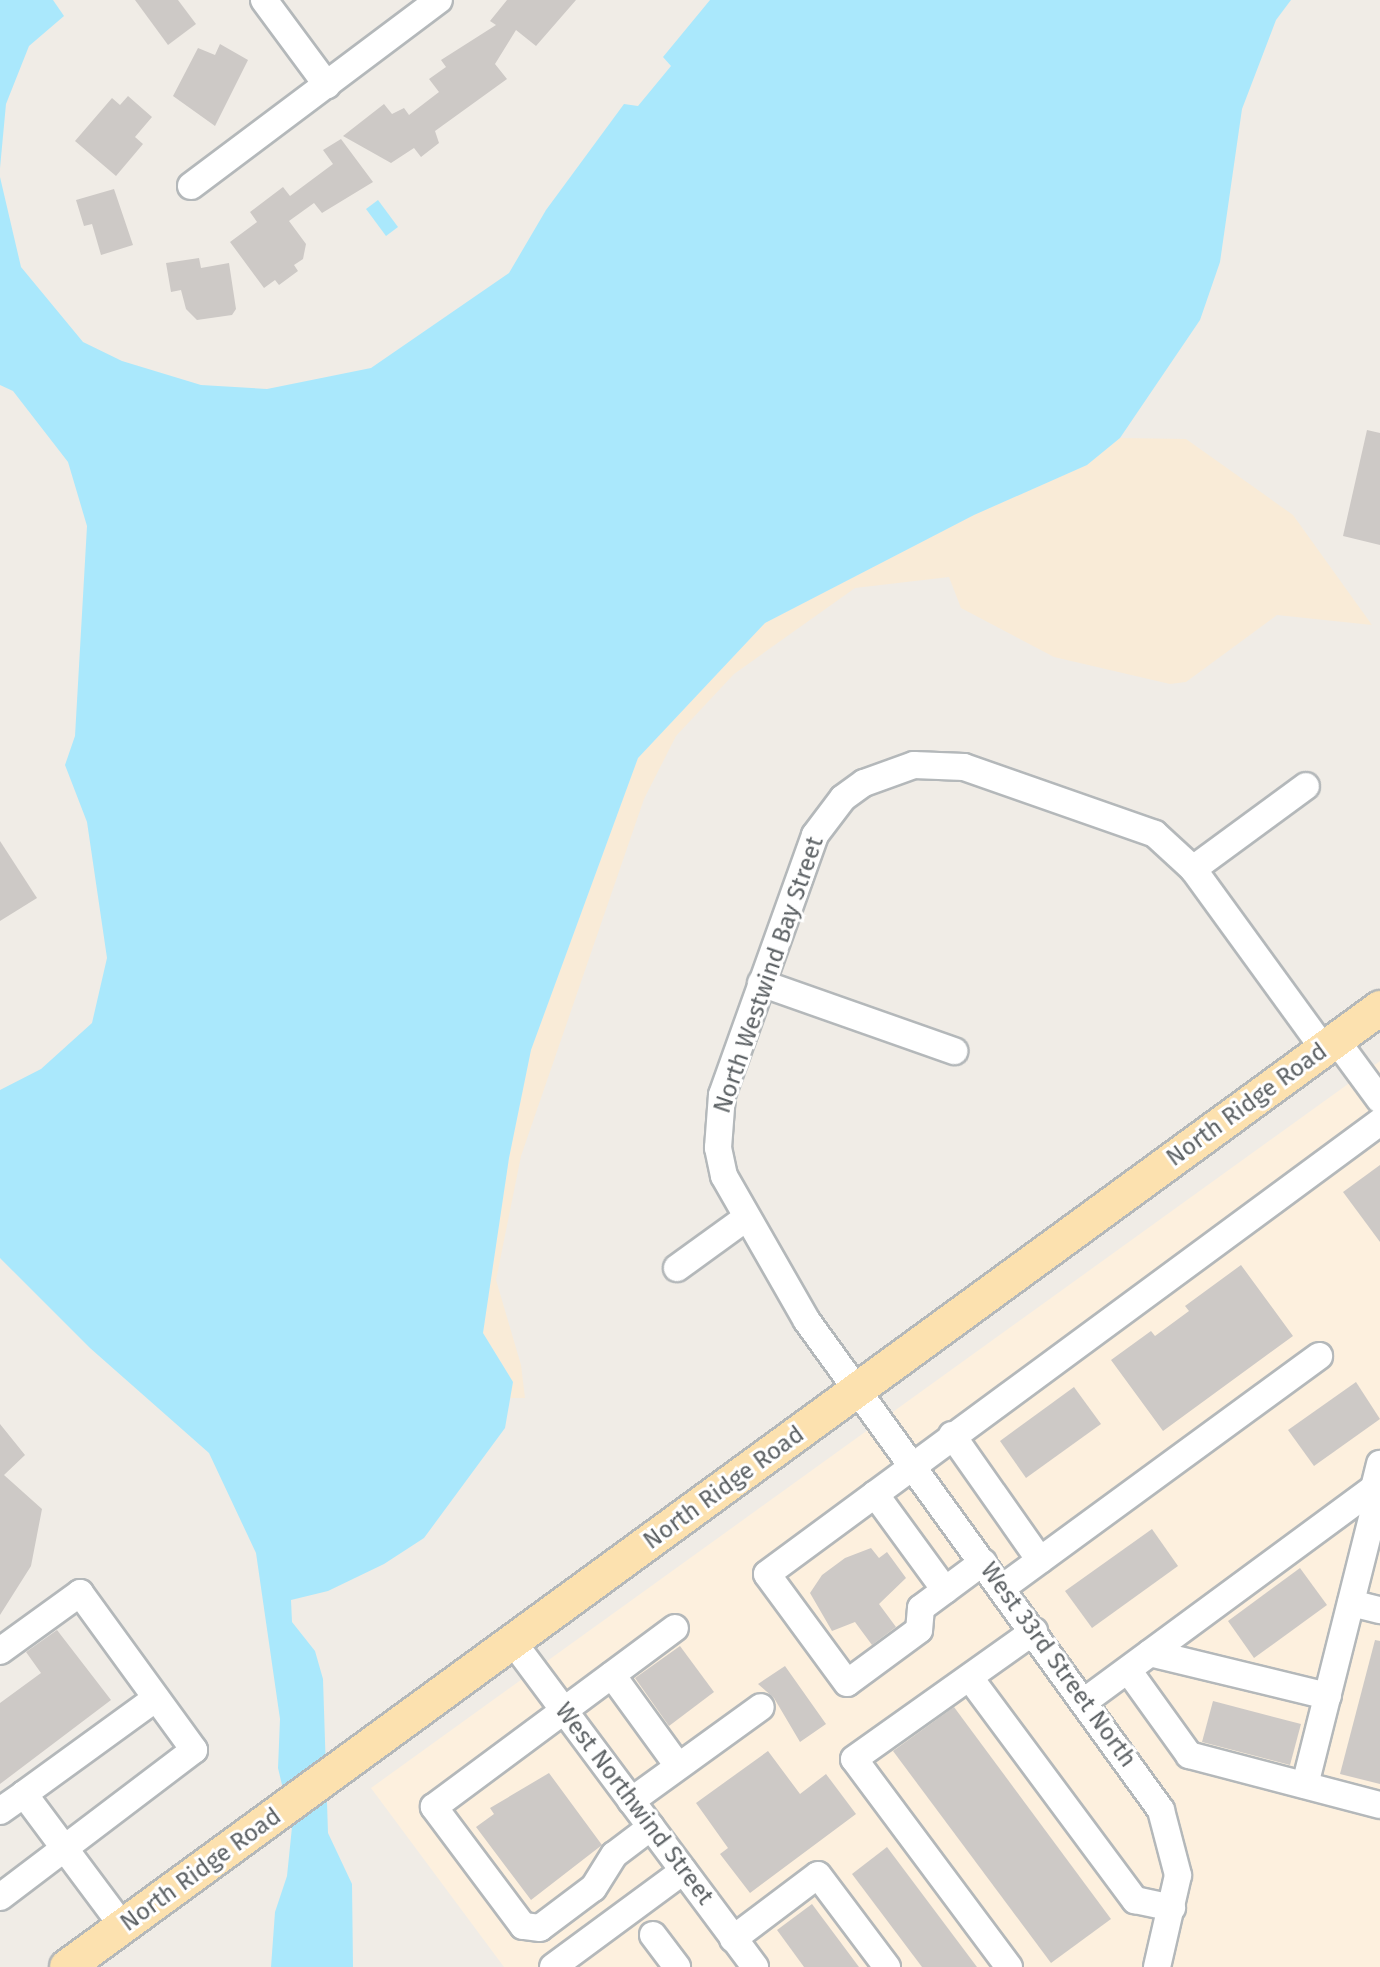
<!DOCTYPE html>
<html>
<head>
<meta charset="utf-8">
<style>
	body { margin:0 }
	#map { position:relative; width:1380px; height:1967px; overflow:hidden; background:#f0ece6; font-family:"Fira Sans",sans-serif }
	div>[style] { position:absolute }
	.commercial>* { inset:0; background:#fdf0de }
	.sand>* { inset:0; background:#f9ebd7 }
	.water>* { inset:0; background:#aae8fc }
	.building>* { inset:0; background:#cdc9c6 }
	.roads { filter:drop-shadow(2px 0 #b4b8ba) drop-shadow(-2px 0 #b4b8ba) drop-shadow(0 2px #b4b8ba) drop-shadow(0 -2px #b4b8ba) }
	.minor>* { height:26px; margin:-13px; padding:0 13px; transform-origin:13px; border-radius:13px; background:#fff }
	.major>* { height:34px; margin:-17px; padding:0 17px; transform-origin:17px; border-radius:17px; background:#fce1af }
	span { translate:-50% -50%; white-space:nowrap; text-align:center; line-height:1.15; -webkit-text-stroke:6px #fff; paint-order:stroke }
	.street-label { font-size:24px; color:#5e6366 }
</style>
</head>
<body>
<div id="map">
	<div class="commercial">
		<div style="clip-path:polygon(1380px 1061px,1380px 1967px,504px 1967px,371px 1788px)"></div>
	</div>
	<div class="sand">
		<div style="clip-path:polygon(1120px 438px,1186px 439px,1293px 515px,1372px 625px,1277px 615px,1186px 682px,1170px 684px,1054px 657px,961px 608px,949px 577px,855px 588px,734px 674px,676px 736px,644px 799px,521px 1156px,496px 1280px,521px 1365px,525px 1398px,510px 1398px,513px 1382px,483px 1333px,509px 1158px,531px 1050px,638px 758px,765px 623px,974px 515px,1087px 465px)"></div>
	</div>
	<div class="water">
		<div style="clip-path:polygon(0 0,53px 0,64px 16px,29px 46px,6px 104px,0 168px)"></div>
		<div style="clip-path:polygon(710px 0,1291px 0,1276px 20px,1242px 109px,1220px 262px,1200px 320px,1120px 438px,1087px 465px,974px 515px,765px 623px,638px 758px,531px 1050px,509px 1158px,483px 1333px,513px 1382px,505px 1428px,424px 1538px,384px 1564px,328px 1591px,291px 1600px,292px 1622px,315px 1651px,323px 1679px,328px 1833px,352px 1884px,353px 1967px,271px 1967px,275px 1912px,287px 1876px,292px 1827px,278px 1768px,280px 1719px,256px 1553px,209px 1453px,90px 1348px,0 1258px,0 1090px,41px 1069px,92px 1023px,107px 958px,87px 822px,65px 765px,75px 736px,87px 526px,68px 462px,13px 391px,0 385px,0 177px,21px 267px,83px 342px,122px 361px,201px 385px,267px 389px,371px 368px,509px 273px,546px 210px,624px 104px,638px 106px,671px 66px,663px 57px)"></div>
		<div style="clip-path:polygon(378px 200px,398px 227px,386px 236px,366px 209px)"></div>
	</div>
	<div class="building">
		<div style="clip-path:polygon(135px 0,178px 0,196px 24px,168px 45px)"></div>
		<div style="clip-path:polygon(507px 0,576px 0,536px 46px,516px 30px,495px 64px,507px 79px,435px 131px,439px 143px,421px 157px,414px 148px,391px 163px,343px 136px,384px 104px,392px 114px,404px 108px,409px 115px,439px 92px,429px 79px,446px 67px,441px 60px,496px 25px,490px 21px)"></div>
		<div style="clip-path:polygon(220px 44px,248px 60px,215px 126px,173px 96px,198px 48px,215px 55px)"></div>
		<div style="clip-path:polygon(128px 96px,152px 117px,135px 137px,143px 144px,116px 176px,75px 141px,112px 98px,120px 105px)"></div>
		<div style="clip-path:polygon(341px 139px,373px 182px,322px 213px,314px 203px,289px 221px,306px 244px,303px 259px,294px 265px,298px 271px,279px 285px,275px 280px,264px 288px,230px 242px,257px 222px,250px 212px,283px 187px,290px 196px,333px 164px,323px 150px)"></div>
		<div style="clip-path:polygon(114px 189px,133px 245px,101px 255px,92px 224px,84px 226px,76px 200px)"></div>
		<div style="clip-path:polygon(199px 258px,201px 268px,229px 263px,236px 309px,232px 315px,197px 320px,186px 309px,181px 290px,171px 292px,166px 263px)"></div>
		<div style="clip-path:polygon(1367px 430px,1380px 433px,1380px 545px,1343px 536px)"></div>
		<div style="clip-path:polygon(0 841px,37px 898px,0 921px)"></div>
		<div style="clip-path:polygon(1380px 1165px,1380px 1242px,1343px 1192px)"></div>
		<div style="clip-path:polygon(1241px 1265px,1293px 1336px,1163px 1431px,1111px 1360px,1151px 1331px,1155px 1336px,1189px 1311px,1185px 1306px)"></div>
		<div style="clip-path:polygon(1356px 1382px,1380px 1419px,1314px 1466px,1288px 1430px)"></div>
		<div style="clip-path:polygon(1074px 1387px,1101px 1424px,1026px 1478px,1000px 1441px)"></div>
		<div style="clip-path:polygon(0 1424px,25px 1455px,4px 1475px,42px 1509px,31px 1566px,0 1615px)"></div>
		<div style="clip-path:polygon(1152px 1529px,1178px 1566px,1092px 1628px,1065px 1591px)"></div>
		<div style="clip-path:polygon(871px 1548px,879px 1558px,887px 1552px,906px 1578px,879px 1604px,896px 1627px,872px 1645px,855px 1622px,832px 1631px,810px 1593px,822px 1575px,845px 1558px)"></div>
		<div style="clip-path:polygon(1300px 1568px,1327px 1605px,1254px 1658px,1228px 1621px)"></div>
		<div style="clip-path:polygon(57px 1630px,111px 1700px,0 1784px,0 1703px,41px 1673px,26px 1652px)"></div>
		<div style="clip-path:polygon(1375px 1640px,1380px 1641px,1380px 1784px,1340px 1774px)"></div>
		<div style="clip-path:polygon(680px 1646px,714px 1692px,669px 1726px,635px 1678px)"></div>
		<div style="clip-path:polygon(785px 1666px,826px 1724px,800px 1742px,774px 1698px,758px 1684px)"></div>
		<div style="clip-path:polygon(1213px 1701px,1301px 1724px,1290px 1765px,1202px 1742px)"></div>
		<div style="clip-path:polygon(954px 1707px,1111px 1919px,1051px 1963px,893px 1751px)"></div>
		<div style="clip-path:polygon(768px 1751px,800px 1794px,826px 1774px,856px 1814px,750px 1893px,720px 1854px,728px 1848px,696px 1803px)"></div>
		<div style="clip-path:polygon(549px 1773px,602px 1845px,531px 1900px,476px 1827px,494px 1814px,490px 1808px)"></div>
		<div style="clip-path:polygon(887px 1847px,977px 1967px,922px 1967px,852px 1874px)"></div>
		<div style="clip-path:polygon(812px 1904px,859px 1967px,804px 1967px,777px 1930px)"></div>
	</div>
	<div class="roads">
		<div class="minor">
			<div style="left:264px;top:0;width:106px;rotate:53.5deg"></div>
			<div style="left:191px;top:186px;width:310px;rotate:-36.9deg"></div>
			<div style="left:1193px;top:869px;width:140px;rotate:-36.3deg"></div>
			<div style="left:761px;top:983px;width:205px;rotate:19.4deg"></div>
			<div style="left:1336px;top:1040px;width:74px;rotate:53.7deg"></div>
			<div style="left:677px;top:1268px;width:85px;rotate:-35.9deg"></div>
			<div style="left:952px;top:1435px;width:153px;rotate:54.9deg"></div>
			<div style="left:875px;top:1494px;width:119px;rotate:53.9deg"></div>
			<div style="left:983px;top:1562px;width:77px;rotate:143.4deg"></div>
			<div style="left:921px;top:1608px;width:22px;rotate:95deg"></div>
			<div style="left:919px;top:1630px;width:89px;rotate:143.6deg"></div>
			<div style="left:847px;top:1683px;width:135px;rotate:-126.3deg"></div>
			<div style="left:767px;top:1574px;width:762px;rotate:-36.4deg"></div>
			<div style="left:1002px;top:1588px;width:393px;rotate:-36.2deg"></div>
			<div style="left:1351px;top:1603px;width:30px;rotate:14deg"></div>
			<div style="left:513px;top:1642px;width:405px;rotate:53.3deg"></div>
			<div style="left:0;top:1651px;width:99px;rotate:-35.9deg"></div>
			<div style="left:80px;top:1593px;width:194px;rotate:54deg"></div>
			<div style="left:194px;top:1750px;width:243px;rotate:142.8deg"></div>
			<div style="left:1150px;top:1653px;width:183px;rotate:13.6deg"></div>
			<div style="left:1128px;top:1670px;width:105px;rotate:54.3deg"></div>
			<div style="left:1189px;top:1755px;width:197px;rotate:14.7deg"></div>
			<div style="left:612px;top:1675px;width:112px;rotate:54deg"></div>
			<div style="left:970px;top:1678px;width:277px;rotate:53.4deg"></div>
			<div style="left:1135px;top:1900px;width:38px;rotate:12deg"></div>
			<div style="left:1085px;top:1701px;width:359px;rotate:-36.4deg"></div>
			<div style="left:1305px;top:1785px;width:300px;rotate:-75.9deg"></div>
			<div style="left:1378px;top:1494px;width:7px;rotate:-124deg"></div>
			<div style="left:1374px;top:1488px;width:25px;rotate:-76deg"></div>
			<div style="left:24px;top:1794px;width:163px;rotate:-36deg"></div>
			<div style="left:631px;top:1801px;width:160px;rotate:-35.9deg"></div>
			<div style="left:0;top:1811px;width:29px;rotate:-35deg"></div>
			<div style="left:24px;top:1794px;width:166px;rotate:53.3deg"></div>
			<div style="left:651px;top:1827px;width:46px;rotate:142.9deg"></div>
			<div style="left:614px;top:1855px;width:39px;rotate:122deg"></div>
			<div style="left:593px;top:1888px;width:66px;rotate:143deg"></div>
			<div style="left:540px;top:1928px;width:17px;rotate:-173deg"></div>
			<div style="left:523px;top:1926px;width:149px;rotate:-126.8deg"></div>
			<div style="left:434px;top:1807px;width:300px;rotate:-36.6deg"></div>
			<div style="left:653px;top:1935px;width:40px;rotate:53deg"></div>
			<div style="left:733px;top:1939px;width:106px;rotate:-37deg"></div>
			<div style="left:818px;top:1875px;width:115px;rotate:53.1deg"></div>
			<div style="left:553px;top:1967px;width:162px;rotate:-36.4deg"></div>
			<div style="left:1009px;top:1967px;width:259px;rotate:-126.7deg"></div>
			<div style="left:854px;top:1759px;width:221px;rotate:-35.4deg"></div>
			<div style="left:1157px;top:1967px;width:94px;rotate:-77.1deg"></div>
			<div style="left:1178px;top:1875px;width:67px;rotate:-104.7deg"></div>
			<div style="left:1161px;top:1810px;width:604px;rotate:-125.9deg"></div>
			<div style="left:807px;top:1321px;width:167px;rotate:-119.8deg"></div>
			<div style="left:724px;top:1176px;width:29px;rotate:-102deg"></div>
			<div style="left:718px;top:1148px;width:53px;rotate:-85.7deg"></div>
			<div style="left:722px;top:1095px;width:276px;rotate:-70.3deg"></div>
			<div style="left:815px;top:835px;width:46px;rotate:-52.9deg"></div>
			<div style="left:843px;top:798px;width:26px;rotate:-36deg"></div>
			<div style="left:864px;top:783px;width:53px;rotate:-19.8deg"></div>
			<div style="left:914px;top:765px;width:50px;rotate:2.3deg"></div>
			<div style="left:964px;top:767px;width:202px;rotate:19.3deg"></div>
			<div style="left:1155px;top:834px;width:52px;rotate:42.6deg"></div>
			<div style="left:1193px;top:869px;width:223px;rotate:54deg"></div>
		</div>
		<div class="major">
			<div style="left:67px;top:1967px;width:1626px;rotate:-36.14deg"></div>
		</div>
	</div>
	<div class="street-label">
		<span style="left:769px;top:975px;rotate:-71deg">North Westwind Bay Street</span>
		<span style="left:1247px;top:1105px;rotate:-36deg">North Ridge Road</span>
		<span style="left:724px;top:1488px;rotate:-36deg">North Ridge Road</span>
		<span style="left:1058px;top:1665px;rotate:54deg">West 33rd Street North</span>
		<span style="left:634px;top:1804px;rotate:53deg">West Northwind Street</span>
		<span style="left:201px;top:1870px;rotate:-36deg">North Ridge Road</span>
	</div>
</div>
</body>
</html>
